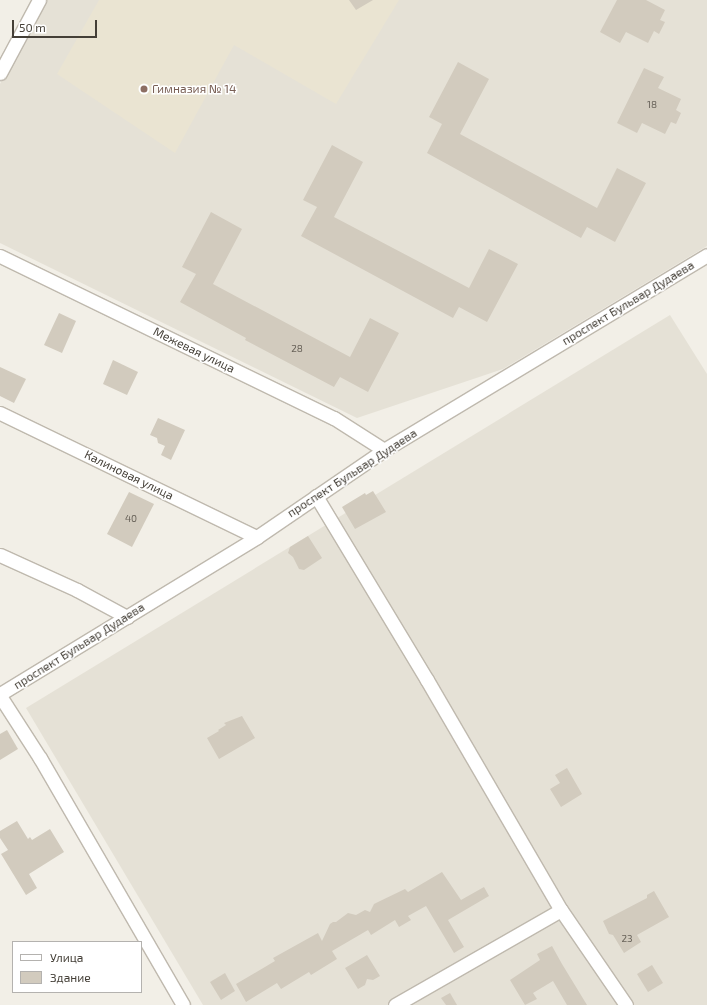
<!DOCTYPE html>
<html>
<head>
<meta charset="utf-8">
<style>
	body { margin:0 }
	#map { position:relative; width:707px; height:1005px; overflow:hidden; background:#f2efe7; font-family:"Exo 2",sans-serif }
	div>[style] { position:absolute }
	.residential>* { inset:0; background:#e5e1d6 }
	.education>* { inset:0; background:#eae4d2 }
	.building>* { inset:0; background:#d2cbbe }
	.roads { filter:drop-shadow(1px 0 #bfb9ae) drop-shadow(-1px 0 #bfb9ae) drop-shadow(0 1px #bfb9ae) drop-shadow(0 -1px #bfb9ae) }
	.minor>* { height:13px; margin:-6.5px; padding:0 6.5px; transform-origin:6.5px; border-radius:6.5px; background:#fff }
	.dots>* { width:11px; height:11px; translate:-50% -50%; box-sizing:border-box; border:2px solid #fff; border-radius:50% }
	span { translate:-50% -50%; white-space:nowrap; text-align:center; line-height:1.15; -webkit-text-stroke:3px #fff; paint-order:stroke }
	.number-label { font-size:10px; color:#686259 }
	.number-label span { -webkit-text-stroke-width:0 }
	.education-label { font-size:12px; color:#785e54 }
	.left { translate:0 -50%; text-align:left }
	.street-label { font-size:12px; color:#443f37 }
	.legend { position:absolute; left:12px; top:941px; width:130px; height:52px; box-sizing:border-box; background:#fff; border:1px solid #b4b2af; margin:0; padding:5px 7px; list-style:none; font-size:12px; color:#443f37 }
	.legend li { display:flex; align-items:center; gap:8px; height:20px }
	.legend b { width:20px; border:1px solid #b4b2af }
	.scale { position:absolute; left:12px; top:20px; width:85px; height:18px; box-sizing:border-box; border:2px solid #443f37; border-top:0; padding-left:5px; font-size:12px; line-height:14px; white-space:nowrap; color:#443f37; -webkit-text-stroke:3px #fff; paint-order:stroke }
</style>
</head>
<body>
<div id="map">
	<div class="residential">
		<div style="clip-path:polygon(43px 0,707px 0,707px 246px,503px 369px,357px 418px,0 243px,0 84px)"></div>
		<div style="clip-path:polygon(670px 315px,707px 374px,707px 1005px,203px 1005px,26px 708px)"></div>
	</div>
	<div class="education">
		<div style="clip-path:polygon(99px 0,399px 0,336px 104px,234px 45px,175px 153px,57px 74px)"></div>
	</div>
	<div class="building">
		<div style="clip-path:polygon(349px 0,373px 0,356px 10px)"></div>
		<div style="clip-path:polygon(617px 0,646px 0,665px 10px,660px 20px,665px 22px,659px 34px,654px 31px,648px 43px,626px 32px,620px 43px,600px 32px)"></div>
		<div style="clip-path:polygon(458px 62px,489px 79px,460px 134px,597px 208px,617px 168px,646px 183px,615px 242px,587px 227px,581px 238px,427px 153px,442px 124px,429px 117px)"></div>
		<div style="clip-path:polygon(644px 68px,664px 77px,658px 88px,681px 99px,676px 110px,681px 113px,676px 124px,671px 122px,665px 134px,642px 123px,637px 133px,617px 123px)"></div>
		<div style="clip-path:polygon(332px 145px,363px 162px,334px 217px,469px 288px,489px 249px,518px 264px,487px 322px,459px 307px,453px 318px,301px 236px,317px 207px,303px 200px)"></div>
		<div style="clip-path:polygon(211px 212px,242px 229px,213px 284px,350px 357px,370px 318px,399px 333px,368px 392px,340px 377px,334px 387px,245px 340px,246px 338px,180px 302px,196px 274px,182px 267px)"></div>
		<div style="clip-path:polygon(59px 313px,76px 321px,62px 353px,44px 345px)"></div>
		<div style="clip-path:polygon(113px 360px,138px 372px,127px 395px,103px 384px)"></div>
		<div style="clip-path:polygon(0 367px,26px 379px,14px 403px,0 396px)"></div>
		<div style="clip-path:polygon(158px 418px,185px 430px,171px 460px,161px 455px,165px 446px,158px 443px,157px 438px,150px 435px)"></div>
		<div style="clip-path:polygon(373px 491px,386px 512px,355px 529px,342px 507px,365px 493px,366px 495px)"></div>
		<div style="clip-path:polygon(129px 492px,154px 504px,132px 547px,107px 534px)"></div>
		<div style="clip-path:polygon(308px 536px,322px 558px,304px 570px,299px 569px,293px 557px,288px 553px,290px 547px)"></div>
		<div style="clip-path:polygon(242px 716px,255px 738px,219px 759px,207px 738px,219px 731px,218px 730px,226px 725px,224px 723px)"></div>
		<div style="clip-path:polygon(7px 730px,18px 749px,0 760px,0 734px)"></div>
		<div style="clip-path:polygon(567px 768px,582px 794px,561px 807px,550px 789px,560px 783px,555px 775px)"></div>
		<div style="clip-path:polygon(17px 821px,28px 839px,30px 837px,32px 840px,50px 829px,64px 852px,29px 874px,37px 888px,26px 895px,1px 854px,8px 850px,0 838px,0 831px)"></div>
		<div style="clip-path:polygon(442px 872px,461px 900px,484px 887px,489px 896px,448px 920px,464px 947px,454px 953px,426px 906px,408px 916px,411px 920px,399px 927px,395px 920px,371px 935px,368px 930px,332px 951px,337px 959px,311px 975px,309px 972px,281px 989px,277px 983px,246px 1002px,236px 984px,275px 961px,273px 958px,318px 933px,322px 941px,330px 924px,333px 922px,336px 922px,348px 913px,356px 915px,365px 910px,370px 912px,374px 904px,378px 902px,405px 889px,408px 892px)"></div>
		<div style="clip-path:polygon(654px 891px,669px 917px,637px 935px,641px 942px,624px 953px,613px 935px,609px 934px,603px 921px,647px 898px,647px 895px)"></div>
		<div style="clip-path:polygon(552px 946px,562px 964px,587px 1005px,567px 1005px,553px 981px,533px 993px,537px 999px,525px 1005px,510px 980px,540px 960px,537px 954px)"></div>
		<div style="clip-path:polygon(367px 955px,380px 976px,373px 980px,367px 979px,365px 985px,358px 989px,345px 968px)"></div>
		<div style="clip-path:polygon(652px 965px,663px 983px,648px 992px,637px 974px)"></div>
		<div style="clip-path:polygon(225px 973px,235px 991px,221px 1000px,210px 982px)"></div>
		<div style="clip-path:polygon(450px 993px,457px 1005px,446px 1005px,441px 998px)"></div>
	</div>
	<div class="roads">
		<div class="minor">
			<div style="left:0;top:73px;width:83px;rotate:-61.9deg"></div>
			<div style="left:0;top:256px;width:371px;rotate:25.9deg"></div>
			<div style="left:334px;top:418px;width:59px;rotate:32.6deg"></div>
			<div style="left:0;top:413px;width:285px;rotate:25.8deg"></div>
			<div style="left:316px;top:496px;width:215px;rotate:58.9deg"></div>
			<div style="left:427px;top:680px;width:266px;rotate:59.8deg"></div>
			<div style="left:561px;top:910px;width:115px;rotate:55.6deg"></div>
			<div style="left:0;top:555px;width:85px;rotate:24.4deg"></div>
			<div style="left:77px;top:590px;width:57px;rotate:28.4deg"></div>
			<div style="left:0;top:694px;width:301px;rotate:-31.4deg"></div>
			<div style="left:257px;top:537px;width:154px;rotate:-34.4deg"></div>
			<div style="left:384px;top:450px;width:377px;rotate:-31.1deg"></div>
			<div style="left:0;top:696px;width:74px;rotate:57.2deg"></div>
			<div style="left:40px;top:758px;width:285px;rotate:59.9deg"></div>
			<div style="left:395px;top:1005px;width:191px;rotate:-29.8deg"></div>
		</div>
	</div>
	<div class="dots">
		<div style="left:144px;top:89px;background:#8d6e63"></div>
	</div>
	<div class="number-label">
		<span style="left:652px;top:105px">18</span>
		<span style="left:297px;top:349px">28</span>
		<span style="left:131px;top:519px">40</span>
		<span style="left:627px;top:939px">23</span>
	</div>
	<div class="education-label">
		<span class="left" style="left:152px;top:89px">Гимназия № 14</span>
	</div>
	<div class="street-label">
		<span style="left:628px;top:303px;rotate:-31deg">проспект Бульвар Дудаева</span>
		<span style="left:194px;top:350px;rotate:26deg">Межевая улица</span>
		<span style="left:352px;top:473px;rotate:-33deg">проспект Бульвар Дудаева</span>
		<span style="left:129px;top:475px;rotate:26deg">Калиновая улица</span>
		<span style="left:79px;top:646px;rotate:-32deg">проспект Бульвар Дудаева</span>
	</div>
	<ul class="legend">
	<li><b style="height:5px;background:#fff"></b>Улица</li>
	<li><b style="height:11px;background:#d2cbbe"></b>Здание</li>
	</ul>
	<div class="scale">50 m</div>
</div>
</body>
</html>
